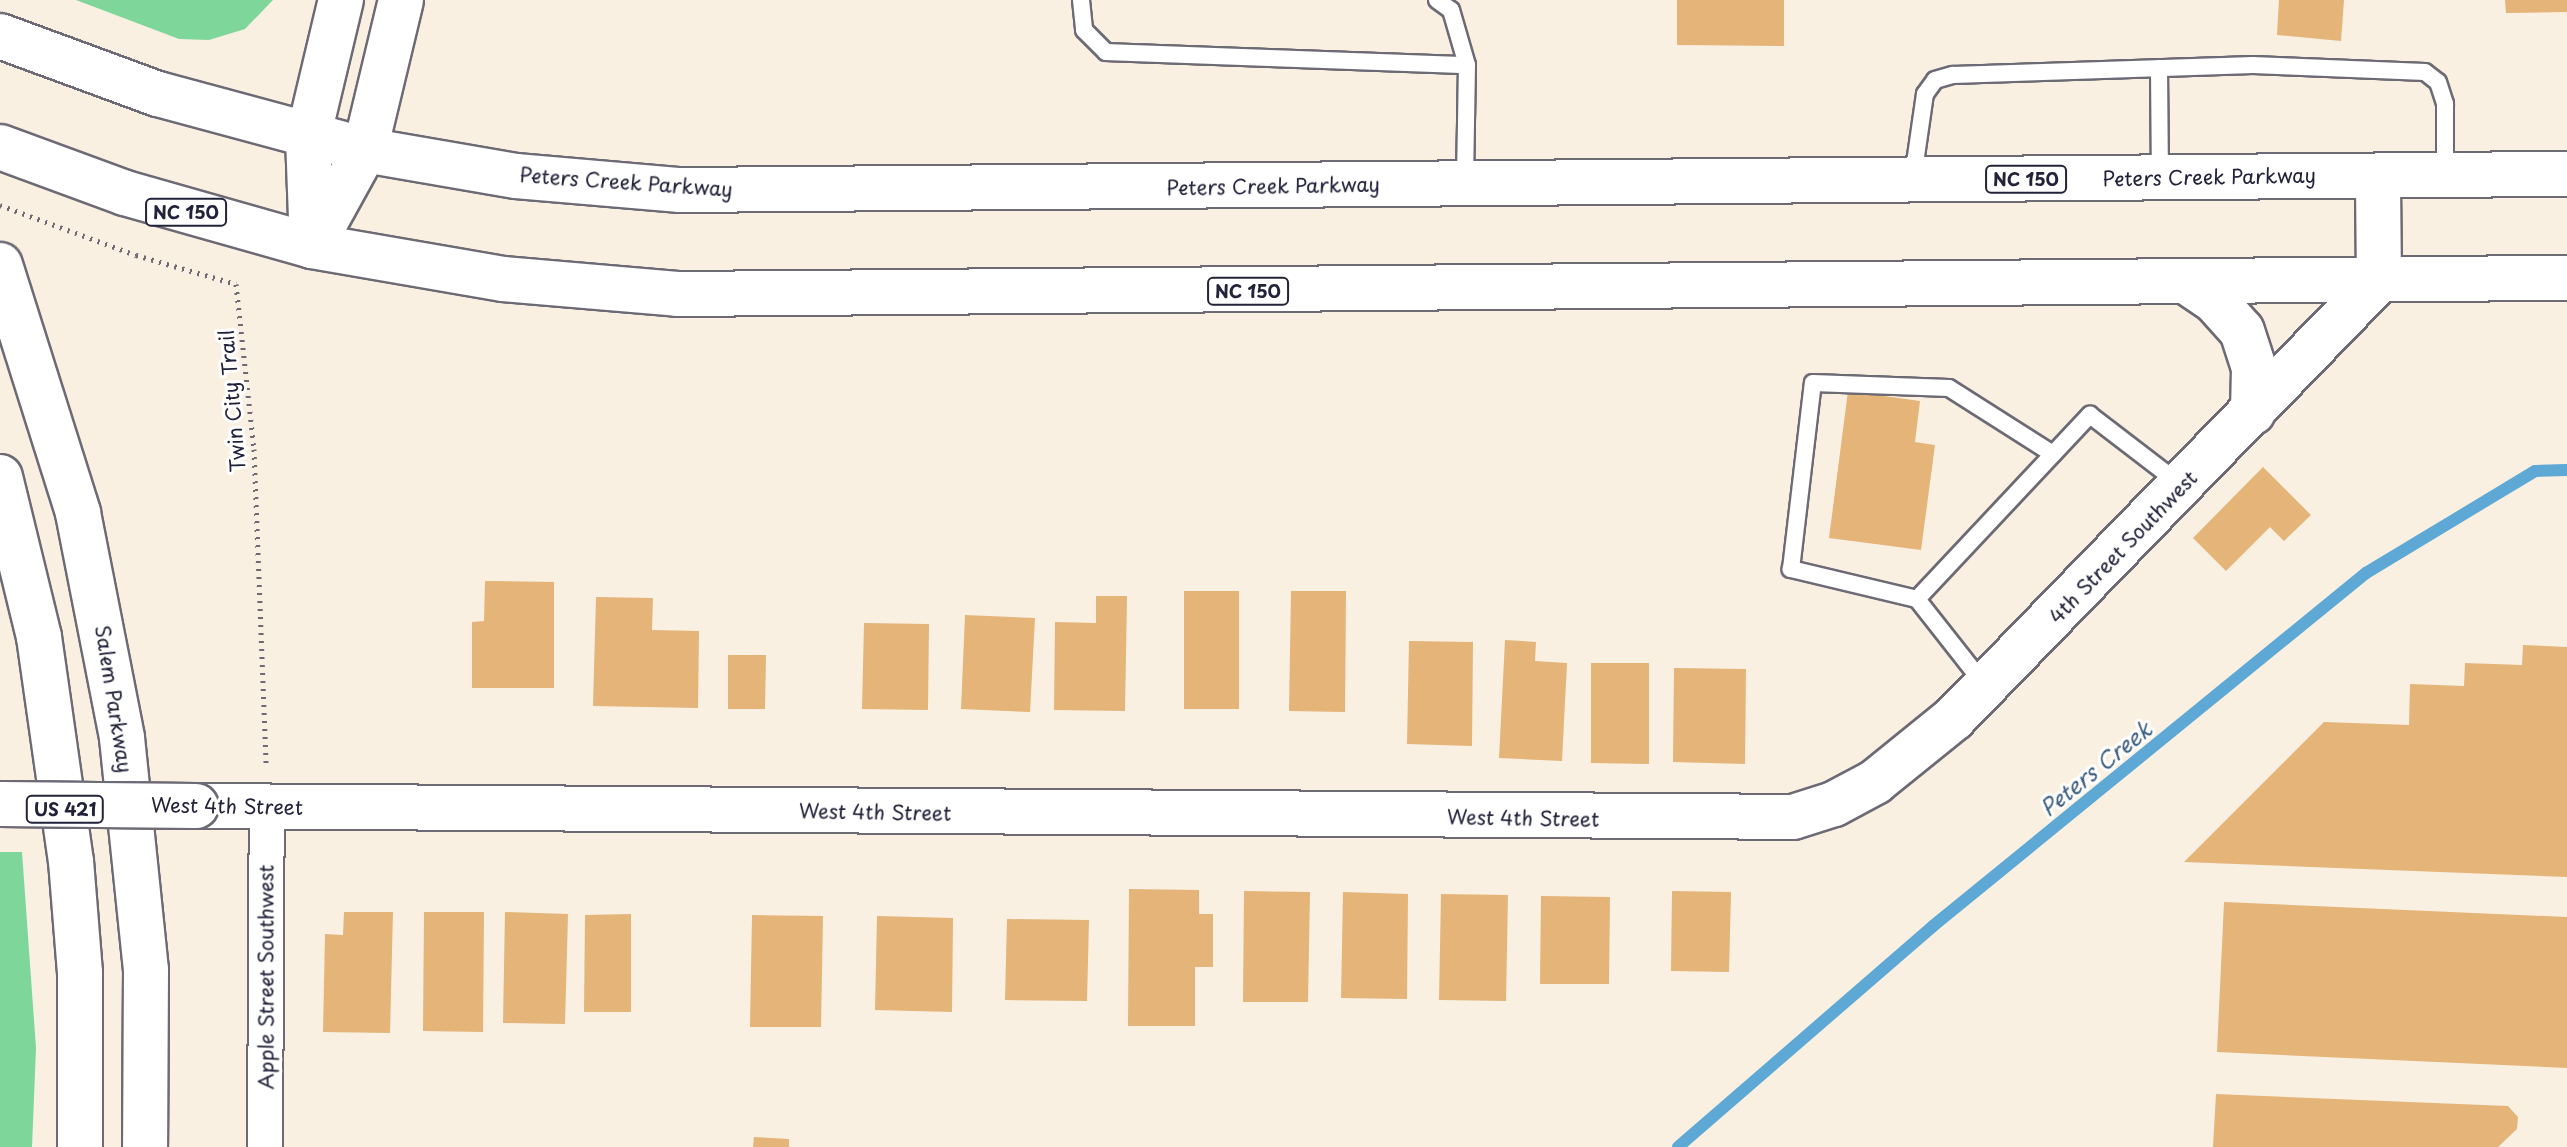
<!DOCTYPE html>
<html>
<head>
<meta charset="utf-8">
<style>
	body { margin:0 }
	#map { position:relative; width:2567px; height:1147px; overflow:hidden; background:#f9f0e2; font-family:"Playpen Sans",sans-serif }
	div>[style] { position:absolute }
	.green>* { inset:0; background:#7ed69b }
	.stream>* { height:12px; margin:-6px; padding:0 6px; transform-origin:6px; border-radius:6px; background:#5da8d5 }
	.building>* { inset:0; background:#e4b479 }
	.path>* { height:5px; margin-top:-2.5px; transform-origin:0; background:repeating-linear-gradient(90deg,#6d6a75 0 2px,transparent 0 8px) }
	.roads { filter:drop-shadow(2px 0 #6d6a75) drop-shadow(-2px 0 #6d6a75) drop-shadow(0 2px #6d6a75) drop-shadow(0 -2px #6d6a75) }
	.lane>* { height:16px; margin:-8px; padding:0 8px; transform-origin:8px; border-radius:8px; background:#fff }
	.street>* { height:34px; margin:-17px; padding:0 17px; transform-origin:17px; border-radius:17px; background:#fff }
	.secondary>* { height:44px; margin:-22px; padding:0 22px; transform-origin:22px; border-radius:22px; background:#fff }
	.primary>* { height:44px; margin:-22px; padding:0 22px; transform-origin:22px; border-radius:22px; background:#fff }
	.highway>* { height:44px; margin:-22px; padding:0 22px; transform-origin:22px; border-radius:22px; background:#fff }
	.bridges { filter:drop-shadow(2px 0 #6d6a75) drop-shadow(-2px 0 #6d6a75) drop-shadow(0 2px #6d6a75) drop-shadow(0 -2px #6d6a75) }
	.secondary-bridge>* { height:44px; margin:-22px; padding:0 22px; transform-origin:22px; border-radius:22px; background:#fff }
	span { translate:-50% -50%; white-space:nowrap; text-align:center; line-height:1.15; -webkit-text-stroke:6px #fff; paint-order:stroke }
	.shield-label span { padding:2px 6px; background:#fff; border:2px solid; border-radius:6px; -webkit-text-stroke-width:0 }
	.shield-label { font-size:18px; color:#22223b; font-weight:700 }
	.street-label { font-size:20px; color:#22223b }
	.water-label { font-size:22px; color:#3d5e80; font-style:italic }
</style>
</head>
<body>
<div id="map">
	<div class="green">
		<div style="clip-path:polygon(76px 0,273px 0,245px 29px,209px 40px,179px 39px)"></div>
		<div style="clip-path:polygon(0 852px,22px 852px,36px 1048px,32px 1147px,0 1147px)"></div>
	</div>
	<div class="stream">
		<div style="left:1678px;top:1147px;width:337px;rotate:-40.9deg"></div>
		<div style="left:1933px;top:926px;width:559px;rotate:-39.19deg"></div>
		<div style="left:2366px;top:573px;width:197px;rotate:-31.1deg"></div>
		<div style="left:2535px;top:471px;width:32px;rotate:-2deg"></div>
	</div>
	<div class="building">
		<div style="clip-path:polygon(1677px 0,1784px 0,1784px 46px,1677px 45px)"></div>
		<div style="clip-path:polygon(2279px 0,2344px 0,2341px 41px,2277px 35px)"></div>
		<div style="clip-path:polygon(2505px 0,2567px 0,2567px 12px,2506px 13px)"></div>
		<div style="clip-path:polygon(1848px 391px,1920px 401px,1915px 442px,1935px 445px,1921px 550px,1829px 538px)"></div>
		<div style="clip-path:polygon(2263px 467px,2311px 515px,2284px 541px,2270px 527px,2226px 571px,2193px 538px)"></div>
		<div style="clip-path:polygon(485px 581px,554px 582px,554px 688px,472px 688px,472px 622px,484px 621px)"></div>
		<div style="clip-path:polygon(1184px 591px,1239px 591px,1239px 709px,1184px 709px)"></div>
		<div style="clip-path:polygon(1291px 591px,1346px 591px,1345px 712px,1289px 711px)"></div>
		<div style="clip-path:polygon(1096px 596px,1127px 596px,1125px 711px,1054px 710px,1055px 622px,1096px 623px)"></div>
		<div style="clip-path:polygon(596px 597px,653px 598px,652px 630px,699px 631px,698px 708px,593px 706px)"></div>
		<div style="clip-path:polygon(965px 615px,1035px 618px,1030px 712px,961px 709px)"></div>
		<div style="clip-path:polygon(864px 623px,929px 624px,928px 710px,862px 709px)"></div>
		<div style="clip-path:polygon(1505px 640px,1536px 642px,1535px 661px,1567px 663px,1562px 761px,1499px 758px)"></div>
		<div style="clip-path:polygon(1409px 641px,1473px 642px,1472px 746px,1407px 744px)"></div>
		<div style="clip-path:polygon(2523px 645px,2567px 647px,2567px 877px,2184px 862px,2324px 722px,2409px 725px,2410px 684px,2464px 686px,2465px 663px,2522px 665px)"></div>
		<div style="clip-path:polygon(728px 655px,766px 655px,765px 709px,728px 709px)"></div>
		<div style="clip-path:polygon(1591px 663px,1649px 663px,1649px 764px,1591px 763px)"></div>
		<div style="clip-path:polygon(1674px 668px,1746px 669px,1745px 764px,1673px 762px)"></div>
		<div style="clip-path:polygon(1129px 889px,1199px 890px,1199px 914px,1213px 914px,1213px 967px,1195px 967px,1195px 1026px,1128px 1026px)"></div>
		<div style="clip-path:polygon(1244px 891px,1310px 892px,1308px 1002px,1243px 1002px)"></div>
		<div style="clip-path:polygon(1672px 891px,1731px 892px,1729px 972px,1671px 971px)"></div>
		<div style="clip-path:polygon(1343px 892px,1408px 894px,1407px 999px,1341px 998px)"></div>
		<div style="clip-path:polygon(1441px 894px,1508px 895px,1506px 1001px,1439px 1000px)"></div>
		<div style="clip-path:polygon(1541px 896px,1610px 897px,1609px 984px,1540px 984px)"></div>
		<div style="clip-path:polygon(2224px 902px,2567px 917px,2567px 1068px,2217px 1052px)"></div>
		<div style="clip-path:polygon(344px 912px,393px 912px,390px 1033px,323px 1032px,325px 934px,343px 935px)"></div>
		<div style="clip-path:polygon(424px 912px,484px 912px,483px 1032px,423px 1031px)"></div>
		<div style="clip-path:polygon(505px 912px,568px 914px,565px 1024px,503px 1023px)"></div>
		<div style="clip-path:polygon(631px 914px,631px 1012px,584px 1012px,585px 915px)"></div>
		<div style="clip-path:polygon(752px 915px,823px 916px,821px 1027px,750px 1027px)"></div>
		<div style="clip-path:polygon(877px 916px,953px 918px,952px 1012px,875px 1010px)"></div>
		<div style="clip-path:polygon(1007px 919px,1089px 920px,1087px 1001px,1005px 1000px)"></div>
		<div style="clip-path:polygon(2216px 1094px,2508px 1106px,2518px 1117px,2517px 1129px,2498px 1147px,2213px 1147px)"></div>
		<div style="clip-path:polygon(754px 1137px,789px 1139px,789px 1147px,753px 1147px)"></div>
	</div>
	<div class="path">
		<div style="left:0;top:205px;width:145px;rotate:20.2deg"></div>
		<div style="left:136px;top:255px;width:104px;rotate:16.2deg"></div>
		<div style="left:236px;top:284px;width:166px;rotate:83.8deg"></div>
		<div style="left:254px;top:449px;width:315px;rotate:87.8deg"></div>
	</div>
	<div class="roads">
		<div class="lane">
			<div style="left:1081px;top:0;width:30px;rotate:84deg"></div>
			<div style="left:1084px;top:30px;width:31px;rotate:45deg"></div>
			<div style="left:1106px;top:52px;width:361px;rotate:2.1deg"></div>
			<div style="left:1467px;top:65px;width:116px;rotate:91deg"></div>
			<div style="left:1437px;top:0;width:17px;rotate:36deg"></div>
			<div style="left:1451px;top:10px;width:57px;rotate:73.8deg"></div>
			<div style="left:2159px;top:68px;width:108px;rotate:89.5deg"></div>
			<div style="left:1913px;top:177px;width:84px;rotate:-81.8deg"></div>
			<div style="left:1925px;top:94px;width:17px;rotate:-54deg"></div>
			<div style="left:1935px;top:80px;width:19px;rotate:-16deg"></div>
			<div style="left:1953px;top:75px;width:300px;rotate:-1.9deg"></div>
			<div style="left:2253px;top:65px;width:172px;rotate:2.3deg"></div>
			<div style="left:2425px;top:72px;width:16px;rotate:38deg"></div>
			<div style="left:2438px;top:82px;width:23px;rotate:72deg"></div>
			<div style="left:2445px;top:104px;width:69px;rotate:90deg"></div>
			<div style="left:1917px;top:599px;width:130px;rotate:-166.6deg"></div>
			<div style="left:1791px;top:569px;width:187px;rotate:-83.3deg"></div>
			<div style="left:1813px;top:383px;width:136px;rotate:2.1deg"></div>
			<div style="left:1949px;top:388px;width:123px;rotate:32.4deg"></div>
			<div style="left:1983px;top:683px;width:107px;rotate:-128.2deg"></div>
			<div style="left:1917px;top:599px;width:253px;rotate:-46.8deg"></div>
			<div style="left:2090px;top:415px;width:113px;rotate:37.5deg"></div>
		</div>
		<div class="street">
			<div style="left:265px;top:1147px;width:341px;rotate:-89.7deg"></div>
		</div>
		<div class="secondary">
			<div style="left:196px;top:806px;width:1597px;rotate:0.39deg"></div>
			<div style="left:1793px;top:817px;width:43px;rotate:-17.6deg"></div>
			<div style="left:1834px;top:804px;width:47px;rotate:-28.2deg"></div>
			<div style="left:1875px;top:782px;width:102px;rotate:-39deg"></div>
			<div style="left:1954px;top:718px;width:610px;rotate:-45.86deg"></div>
			<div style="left:2379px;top:280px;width:104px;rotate:-90.6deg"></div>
		</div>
		<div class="primary">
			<div style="left:0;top:36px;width:168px;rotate:20.2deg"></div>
			<div style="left:158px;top:94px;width:214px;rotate:15.1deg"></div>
			<div style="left:365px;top:150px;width:153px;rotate:9.8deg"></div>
			<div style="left:516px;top:176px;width:165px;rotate:4.9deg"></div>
			<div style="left:680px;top:190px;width:1887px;rotate:-0.49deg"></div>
			<div style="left:0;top:147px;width:133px;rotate:20.2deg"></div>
			<div style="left:125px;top:193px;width:194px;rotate:15.8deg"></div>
			<div style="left:312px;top:246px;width:194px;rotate:9.8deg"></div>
			<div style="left:503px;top:279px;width:175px;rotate:4.9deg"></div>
			<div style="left:677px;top:294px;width:1890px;rotate:-0.49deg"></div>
			<div style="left:2187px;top:282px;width:34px;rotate:34deg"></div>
			<div style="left:2215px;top:301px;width:40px;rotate:48deg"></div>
			<div style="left:2242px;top:331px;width:39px;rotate:72deg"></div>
			<div style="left:2254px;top:368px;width:44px;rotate:91.3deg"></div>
		</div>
		<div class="highway">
			<div style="left:312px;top:246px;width:110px;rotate:-61.1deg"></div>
			<div style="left:365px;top:150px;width:154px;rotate:-76.5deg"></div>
			<div style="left:312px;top:246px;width:108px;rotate:-92.1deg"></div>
			<div style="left:308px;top:138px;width:142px;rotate:-76.6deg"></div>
			<div style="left:0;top:265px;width:260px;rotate:72.5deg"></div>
			<div style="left:78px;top:513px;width:229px;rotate:78.9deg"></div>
			<div style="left:122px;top:738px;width:233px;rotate:84.1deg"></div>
			<div style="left:146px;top:970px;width:177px;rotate:90.3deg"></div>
			<div style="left:0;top:477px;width:165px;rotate:76.3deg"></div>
			<div style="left:39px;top:637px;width:226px;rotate:81.9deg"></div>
			<div style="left:71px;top:861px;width:112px;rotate:85.4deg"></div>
			<div style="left:80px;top:973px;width:174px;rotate:90deg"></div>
		</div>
	</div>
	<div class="bridges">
		<div class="secondary-bridge">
			<div style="left:1px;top:804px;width:195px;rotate:0.6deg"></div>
		</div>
	</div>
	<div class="shield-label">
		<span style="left:2026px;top:179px">NC 150</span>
		<span style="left:186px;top:212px">NC 150</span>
		<span style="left:1248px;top:291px">NC 150</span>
		<span style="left:65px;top:809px">US 421</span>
	</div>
	<div class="street-label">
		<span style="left:2209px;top:177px;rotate:-1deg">Peters Creek Parkway</span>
		<span style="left:626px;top:182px;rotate:4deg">Peters Creek Parkway</span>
		<span style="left:1273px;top:186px;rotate:-1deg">Peters Creek Parkway</span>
		<span style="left:232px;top:401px;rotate:-95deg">Twin City Trail</span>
		<span style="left:2123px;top:547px;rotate:-46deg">4th Street Southwest</span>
		<span style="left:114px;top:699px;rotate:81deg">Salem Parkway</span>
		<span style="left:227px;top:806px;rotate:1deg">West 4th Street</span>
		<span style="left:875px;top:812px;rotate:1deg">West 4th Street</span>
		<span style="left:1523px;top:818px;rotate:1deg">West 4th Street</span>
		<span style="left:266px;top:977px;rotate:-90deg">Apple Street Southwest</span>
	</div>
	<div class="water-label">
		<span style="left:2095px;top:768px;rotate:-39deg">Peters Creek</span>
	</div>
</div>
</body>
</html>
